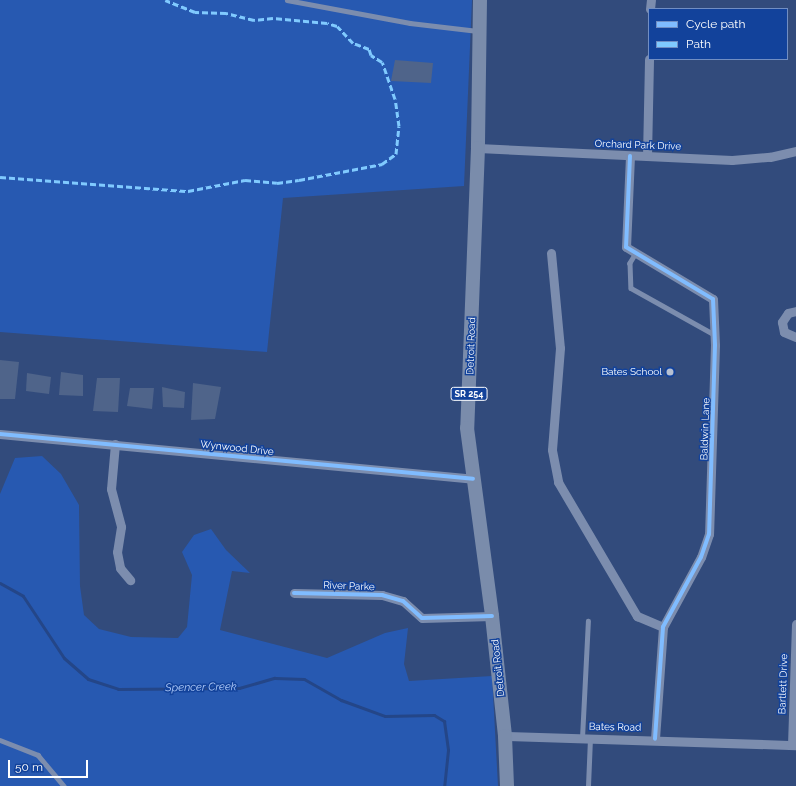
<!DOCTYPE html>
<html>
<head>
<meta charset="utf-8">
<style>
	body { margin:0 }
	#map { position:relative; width:796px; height:786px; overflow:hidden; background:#324b7c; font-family:Raleway,sans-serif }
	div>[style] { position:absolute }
	.green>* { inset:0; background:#2759b1 }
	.stream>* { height:3px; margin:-1.5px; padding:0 1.5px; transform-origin:1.5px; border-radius:1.5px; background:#244688 }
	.building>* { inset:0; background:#4f648a }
	.service>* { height:4.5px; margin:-2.25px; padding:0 2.25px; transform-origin:2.25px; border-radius:2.25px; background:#7c8dae }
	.minor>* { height:9px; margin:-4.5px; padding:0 4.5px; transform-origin:4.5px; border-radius:4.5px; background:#7c8dae }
	.primary>* { height:14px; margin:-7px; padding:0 7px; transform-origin:7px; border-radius:7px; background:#7a8cab }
	.quiet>* { height:3px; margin-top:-1.5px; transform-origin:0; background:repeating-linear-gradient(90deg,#80caff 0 6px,transparent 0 9px) }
	.cycleway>* { height:4px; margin:-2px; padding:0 2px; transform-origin:2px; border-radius:2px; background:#80bcff }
	.dots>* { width:11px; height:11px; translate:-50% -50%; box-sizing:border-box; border:2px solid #12429b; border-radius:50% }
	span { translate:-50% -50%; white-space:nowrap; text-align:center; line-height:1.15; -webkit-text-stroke:3px #12429b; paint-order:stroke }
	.shield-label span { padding:1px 3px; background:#12429b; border:1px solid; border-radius:3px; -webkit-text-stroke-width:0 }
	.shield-label { font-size:9px; color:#fff; font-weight:700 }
	.street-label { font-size:10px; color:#fff }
	.poi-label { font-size:10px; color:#fff }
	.right { translate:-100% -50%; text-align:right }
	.water-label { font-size:11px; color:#b3cdfa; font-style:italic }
	.legend { position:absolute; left:648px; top:8px; width:140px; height:52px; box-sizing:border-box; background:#12429b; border:1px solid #718ec3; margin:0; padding:5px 7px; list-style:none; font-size:12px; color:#fff }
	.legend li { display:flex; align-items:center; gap:8px; height:20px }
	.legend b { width:20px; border:1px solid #718ec3 }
	.scale { position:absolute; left:8px; top:760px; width:80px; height:18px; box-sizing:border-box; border:2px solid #fff; border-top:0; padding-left:5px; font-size:12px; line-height:14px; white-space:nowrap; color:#fff; -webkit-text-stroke:3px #12429b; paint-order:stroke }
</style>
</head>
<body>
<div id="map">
	<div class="green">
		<div style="clip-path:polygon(0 0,472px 0,464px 186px,283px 198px,267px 352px,0 332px)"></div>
		<div style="clip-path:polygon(42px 456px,61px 474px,79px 505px,80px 586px,84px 615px,99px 629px,131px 637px,178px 638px,187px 627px,192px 575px,182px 552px,194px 535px,211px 529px,226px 550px,250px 573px,232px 571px,220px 630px,327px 658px,385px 633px,408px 628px,404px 664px,409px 681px,492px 676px,498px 786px,0 786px,0 494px,15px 458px)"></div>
	</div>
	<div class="stream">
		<div style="left:0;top:583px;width:26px;rotate:29deg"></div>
		<div style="left:23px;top:596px;width:74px;rotate:56.5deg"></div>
		<div style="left:64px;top:658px;width:32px;rotate:41deg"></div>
		<div style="left:88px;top:679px;width:32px;rotate:18deg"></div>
		<div style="left:118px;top:689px;width:121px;rotate:-0.5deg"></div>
		<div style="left:239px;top:688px;width:37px;rotate:-16deg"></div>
		<div style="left:275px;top:678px;width:29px;rotate:2deg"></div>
		<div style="left:304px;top:679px;width:43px;rotate:29.6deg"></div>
		<div style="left:341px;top:700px;width:47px;rotate:20deg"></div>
		<div style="left:385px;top:716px;width:49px;rotate:-1.2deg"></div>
		<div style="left:434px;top:715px;width:12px;rotate:31deg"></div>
		<div style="left:444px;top:721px;width:29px;rotate:82deg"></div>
		<div style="left:448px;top:750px;width:36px;rotate:96deg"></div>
	</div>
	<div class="building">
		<div style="clip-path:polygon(395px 60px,433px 63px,431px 83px,391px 81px)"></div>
		<div style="clip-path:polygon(0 360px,19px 362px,15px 399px,0 399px)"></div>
		<div style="clip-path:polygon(61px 372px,83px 375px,83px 396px,59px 395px)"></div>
		<div style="clip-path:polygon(27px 373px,51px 377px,49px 394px,26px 391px)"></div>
		<div style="clip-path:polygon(97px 378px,120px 378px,118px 412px,93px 411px)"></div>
		<div style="clip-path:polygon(193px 383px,221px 387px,215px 419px,191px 420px)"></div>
		<div style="clip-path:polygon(162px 387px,185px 392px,184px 408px,163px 407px)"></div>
		<div style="clip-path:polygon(130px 388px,154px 388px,152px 409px,127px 406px)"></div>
	</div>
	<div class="service">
		<div style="left:287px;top:0;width:125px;rotate:10.6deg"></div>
		<div style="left:410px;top:23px;width:68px;rotate:6.7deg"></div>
		<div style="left:636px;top:253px;width:12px;rotate:121deg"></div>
		<div style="left:630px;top:263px;width:25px;rotate:88deg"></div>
		<div style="left:631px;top:288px;width:96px;rotate:29.2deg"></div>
		<div style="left:582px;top:738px;width:117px;rotate:-87.1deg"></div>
		<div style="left:0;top:740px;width:41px;rotate:21.5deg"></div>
		<div style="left:38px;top:755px;width:40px;rotate:50deg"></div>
		<div style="left:588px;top:786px;width:48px;rotate:-87.6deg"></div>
	</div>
	<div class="minor">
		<div style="left:650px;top:9px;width:9px;rotate:-84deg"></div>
		<div style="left:478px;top:148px;width:254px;rotate:2.7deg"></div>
		<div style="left:732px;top:160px;width:38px;rotate:-5deg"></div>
		<div style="left:770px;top:157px;width:27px;rotate:-13deg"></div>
		<div style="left:630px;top:156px;width:91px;rotate:92.5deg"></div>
		<div style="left:626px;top:247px;width:101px;rotate:30.9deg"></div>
		<div style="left:713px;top:299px;width:46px;rotate:87.5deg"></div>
		<div style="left:715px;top:345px;width:189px;rotate:91.8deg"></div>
		<div style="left:709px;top:534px;width:24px;rotate:109deg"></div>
		<div style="left:701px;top:557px;width:80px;rotate:118.5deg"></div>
		<div style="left:663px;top:627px;width:112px;rotate:94.1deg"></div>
		<div style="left:647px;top:156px;width:97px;rotate:-88.8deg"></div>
		<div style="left:551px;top:253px;width:95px;rotate:84.6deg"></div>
		<div style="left:560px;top:348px;width:102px;rotate:94.5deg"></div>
		<div style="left:552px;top:450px;width:33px;rotate:79deg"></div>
		<div style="left:558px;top:482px;width:156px;rotate:59.5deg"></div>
		<div style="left:637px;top:616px;width:28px;rotate:23deg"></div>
		<div style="left:796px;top:311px;width:8px;rotate:166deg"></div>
		<div style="left:788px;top:313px;width:11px;rotate:124deg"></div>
		<div style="left:782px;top:322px;width:10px;rotate:79deg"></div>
		<div style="left:784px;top:332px;width:13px;rotate:23deg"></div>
		<div style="left:0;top:434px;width:475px;rotate:5.4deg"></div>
		<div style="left:115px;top:444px;width:45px;rotate:95.1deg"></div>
		<div style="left:111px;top:489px;width:39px;rotate:75deg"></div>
		<div style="left:121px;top:527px;width:25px;rotate:99deg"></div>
		<div style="left:117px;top:552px;width:16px;rotate:79deg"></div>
		<div style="left:120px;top:568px;width:16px;rotate:50deg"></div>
		<div style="left:294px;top:593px;width:88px;rotate:1.3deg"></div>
		<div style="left:382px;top:595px;width:22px;rotate:16deg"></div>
		<div style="left:403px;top:601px;width:25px;rotate:42deg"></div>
		<div style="left:422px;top:618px;width:70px;rotate:-1.6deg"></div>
		<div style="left:505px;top:736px;width:291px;rotate:1.8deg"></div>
		<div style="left:792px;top:745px;width:121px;rotate:-88.1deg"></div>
	</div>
	<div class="primary">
		<div style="left:480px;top:0;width:148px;rotate:90.8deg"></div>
		<div style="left:478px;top:148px;width:280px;rotate:92.2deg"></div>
		<div style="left:467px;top:428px;width:190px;rotate:82.4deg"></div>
		<div style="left:492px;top:616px;width:121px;rotate:83.8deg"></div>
		<div style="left:505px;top:736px;width:50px;rotate:87.7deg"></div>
	</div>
	<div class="quiet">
		<div style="left:0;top:177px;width:189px;rotate:4.3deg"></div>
		<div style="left:188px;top:191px;width:58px;rotate:-10.9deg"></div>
		<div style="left:245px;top:180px;width:32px;rotate:5deg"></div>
		<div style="left:277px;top:183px;width:22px;rotate:-8deg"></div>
		<div style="left:299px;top:180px;width:85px;rotate:-10.9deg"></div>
		<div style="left:382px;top:164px;width:17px;rotate:-36deg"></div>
		<div style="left:396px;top:154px;width:28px;rotate:-84deg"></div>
		<div style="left:399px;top:126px;width:27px;rotate:-98deg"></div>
		<div style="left:395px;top:99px;width:39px;rotate:-109deg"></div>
		<div style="left:382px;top:62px;width:13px;rotate:-148deg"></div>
		<div style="left:371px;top:55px;width:6px;rotate:-108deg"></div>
		<div style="left:369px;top:49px;width:17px;rotate:-159deg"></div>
		<div style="left:353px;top:43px;width:23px;rotate:-133deg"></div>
		<div style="left:337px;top:26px;width:10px;rotate:-163deg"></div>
		<div style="left:327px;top:23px;width:54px;rotate:-174.7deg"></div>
		<div style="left:273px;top:18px;width:19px;rotate:174deg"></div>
		<div style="left:254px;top:20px;width:29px;rotate:-166deg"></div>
		<div style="left:226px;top:13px;width:31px;rotate:-178deg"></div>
		<div style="left:195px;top:12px;width:32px;rotate:-158deg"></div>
	</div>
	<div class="cycleway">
		<div style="left:630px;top:156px;width:91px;rotate:92.5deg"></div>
		<div style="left:626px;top:247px;width:101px;rotate:30.9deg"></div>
		<div style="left:713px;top:299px;width:46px;rotate:87.5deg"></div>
		<div style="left:715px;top:345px;width:189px;rotate:91.8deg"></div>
		<div style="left:709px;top:534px;width:24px;rotate:109deg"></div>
		<div style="left:701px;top:557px;width:80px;rotate:118.5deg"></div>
		<div style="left:663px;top:627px;width:112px;rotate:94.1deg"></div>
		<div style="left:0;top:434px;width:475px;rotate:5.4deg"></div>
		<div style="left:294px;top:593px;width:88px;rotate:1.3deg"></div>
		<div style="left:382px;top:595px;width:22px;rotate:16deg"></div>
		<div style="left:403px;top:601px;width:25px;rotate:42deg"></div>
		<div style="left:422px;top:618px;width:70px;rotate:-1.6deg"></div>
	</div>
	<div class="dots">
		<div style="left:670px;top:372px;background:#b7c0d1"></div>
	</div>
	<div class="shield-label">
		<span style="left:469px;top:394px">SR 254</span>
	</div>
	<div class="street-label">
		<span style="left:638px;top:145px;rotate:2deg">Orchard Park Drive</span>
		<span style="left:471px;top:346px;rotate:-88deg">Detroit Road</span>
		<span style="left:705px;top:429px;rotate:-88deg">Baldwin Lane</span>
		<span style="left:237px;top:448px;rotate:6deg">Wynwood Drive</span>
		<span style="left:349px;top:586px;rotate:2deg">River Parke</span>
		<span style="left:498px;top:668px;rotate:-96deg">Detroit Road</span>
		<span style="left:783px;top:684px;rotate:-88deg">Bartlett Drive</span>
		<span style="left:615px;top:727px;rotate:1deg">Bates Road</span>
	</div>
	<div class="poi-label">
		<span class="right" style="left:662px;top:372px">Bates School</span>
	</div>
	<div class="water-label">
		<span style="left:201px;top:688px;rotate:-1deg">Spencer Creek</span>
	</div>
	<ul class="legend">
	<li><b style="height:5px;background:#80bcff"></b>Cycle path</li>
	<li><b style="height:5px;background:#80caff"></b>Path</li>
	</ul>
	<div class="scale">50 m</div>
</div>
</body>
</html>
